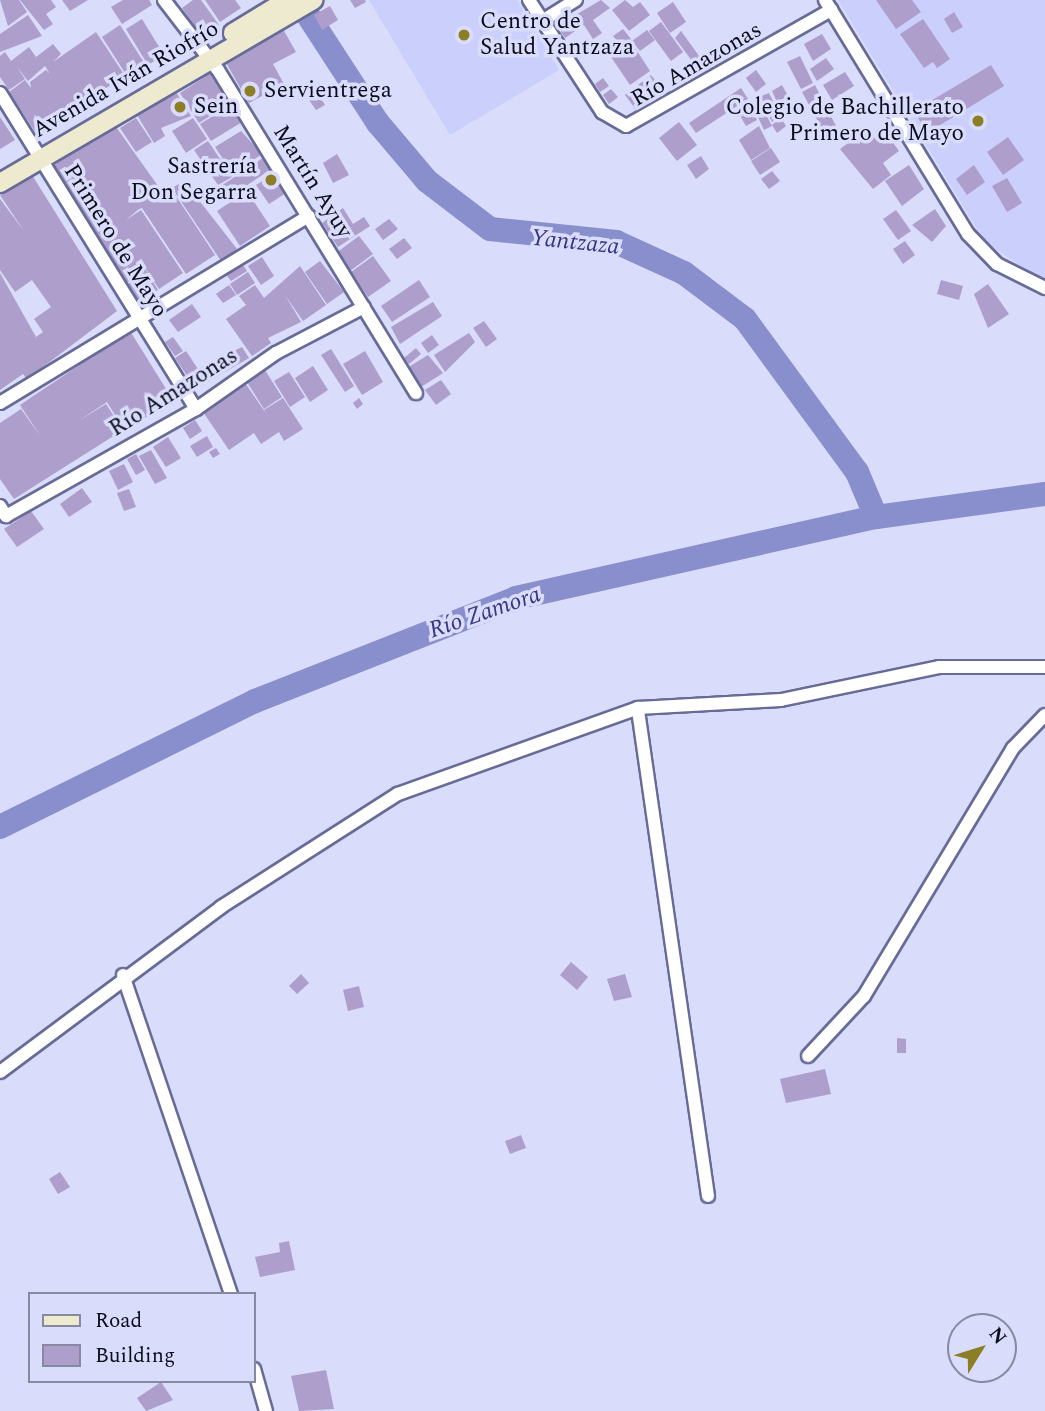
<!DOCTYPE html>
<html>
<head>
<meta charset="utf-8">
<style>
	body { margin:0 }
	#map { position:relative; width:1045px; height:1411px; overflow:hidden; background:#d9dcfa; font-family:Spectral,serif }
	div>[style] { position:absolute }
	.built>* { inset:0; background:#cacffc }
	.river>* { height:24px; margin:-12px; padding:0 12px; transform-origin:12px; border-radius:12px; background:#898ecc }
	.building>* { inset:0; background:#ae9ecc }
	.roads { filter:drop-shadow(2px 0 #676b97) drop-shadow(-2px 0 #676b97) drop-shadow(0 2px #676b97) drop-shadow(0 -2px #676b97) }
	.minor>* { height:12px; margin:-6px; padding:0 6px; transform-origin:6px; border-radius:6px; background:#fff }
	.secondary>* { height:18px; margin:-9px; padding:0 9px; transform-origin:9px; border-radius:9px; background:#eeead0 }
	.dots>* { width:19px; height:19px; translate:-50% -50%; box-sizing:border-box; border:4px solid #d9dcfa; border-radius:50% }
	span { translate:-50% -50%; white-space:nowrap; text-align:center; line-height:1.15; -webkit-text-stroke:7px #d9dcfa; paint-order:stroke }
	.poi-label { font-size:23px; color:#0b0c1c }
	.left { translate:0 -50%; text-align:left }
	.right { translate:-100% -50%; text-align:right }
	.street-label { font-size:23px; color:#0b0c1c }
	.water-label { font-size:24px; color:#393681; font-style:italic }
	.legend { position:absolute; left:28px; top:1292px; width:228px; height:91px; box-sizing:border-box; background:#d9dcfa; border:2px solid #8789a1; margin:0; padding:9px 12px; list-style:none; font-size:21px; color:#0b0c1c }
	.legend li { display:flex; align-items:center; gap:14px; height:35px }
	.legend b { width:35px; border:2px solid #8789a1 }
	.north { position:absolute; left:947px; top:1313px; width:70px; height:70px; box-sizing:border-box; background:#d9dcfa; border:2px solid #8789a1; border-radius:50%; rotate:52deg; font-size:19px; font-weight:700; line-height:28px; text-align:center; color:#0b0c1c }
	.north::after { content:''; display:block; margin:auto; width:24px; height:32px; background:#8b7e24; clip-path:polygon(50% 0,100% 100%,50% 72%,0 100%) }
</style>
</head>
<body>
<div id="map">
	<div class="built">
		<div style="clip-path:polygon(369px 0,517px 0,559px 70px,450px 135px)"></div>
		<div style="clip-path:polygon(838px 0,1045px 0,1045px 282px,985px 242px)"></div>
	</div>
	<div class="river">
		<div style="left:298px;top:0;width:147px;rotate:57deg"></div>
		<div style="left:378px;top:123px;width:76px;rotate:49.8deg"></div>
		<div style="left:427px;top:181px;width:79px;rotate:37.3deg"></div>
		<div style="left:490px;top:229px;width:127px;rotate:5.9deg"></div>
		<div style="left:616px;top:242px;width:75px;rotate:24.5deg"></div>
		<div style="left:684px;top:273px;width:76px;rotate:37deg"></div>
		<div style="left:745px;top:319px;width:190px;rotate:53.8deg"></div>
		<div style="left:857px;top:472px;width:49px;rotate:67.1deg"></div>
		<div style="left:0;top:827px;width:284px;rotate:-26.3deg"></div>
		<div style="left:255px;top:701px;width:281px;rotate:-21.5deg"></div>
		<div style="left:516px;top:598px;width:369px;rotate:-12.7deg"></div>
		<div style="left:876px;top:517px;width:171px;rotate:-7.8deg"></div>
	</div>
	<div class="building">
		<div style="clip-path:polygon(0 0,19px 0,27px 12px,8px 26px)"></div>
		<div style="clip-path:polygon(20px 0,51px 0,56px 7px,46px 14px,53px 24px,44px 30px)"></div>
		<div style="clip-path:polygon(62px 0,88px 0,70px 11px)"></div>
		<div style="clip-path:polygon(123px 0,149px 0,152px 5px,122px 24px,111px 7px)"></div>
		<div style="clip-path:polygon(193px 0,201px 0,219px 25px,202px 37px,182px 8px)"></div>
		<div style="clip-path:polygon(205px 0,235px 0,241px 8px,220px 22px)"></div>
		<div style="clip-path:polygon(350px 0,365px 0,366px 2px,355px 8px)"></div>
		<div style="clip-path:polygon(601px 0,610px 8px,593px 20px,602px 33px,593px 39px,584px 25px,565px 38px,557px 26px)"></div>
		<div style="clip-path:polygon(625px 0,633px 7px,640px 2px,650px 15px,629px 31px,612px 10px)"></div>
		<div style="clip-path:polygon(876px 0,912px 0,921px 12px,896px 29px)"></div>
		<div style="clip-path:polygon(673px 2px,686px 22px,670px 33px,657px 13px)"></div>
		<div style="clip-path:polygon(330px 6px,338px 20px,322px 30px,314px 15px)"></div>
		<div style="clip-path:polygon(954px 12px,963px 27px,952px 33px,944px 19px)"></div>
		<div style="clip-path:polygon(28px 15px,42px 36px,0 52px,0 34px)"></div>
		<div style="clip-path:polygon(142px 19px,164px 55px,148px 65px,126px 29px)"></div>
		<div style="clip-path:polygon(923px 19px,950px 59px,937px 68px,933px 62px,924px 68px,900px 34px)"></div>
		<div style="clip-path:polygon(661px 22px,683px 52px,671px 61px,649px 31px)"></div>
		<div style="clip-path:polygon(120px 25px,145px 64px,127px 76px,102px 37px)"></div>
		<div style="clip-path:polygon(283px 29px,296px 52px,273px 64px,284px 84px,249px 103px,225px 61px)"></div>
		<div style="clip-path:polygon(623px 29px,631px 39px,622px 46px,613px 36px)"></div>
		<div style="clip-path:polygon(647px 30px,655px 40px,640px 51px,632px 41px)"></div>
		<div style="clip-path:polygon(681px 31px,702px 60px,695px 65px,675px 38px)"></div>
		<div style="clip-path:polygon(96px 32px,125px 76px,36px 133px,9px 92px,25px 80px,31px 88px,30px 82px,46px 70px,50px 74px,45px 66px,28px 81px,17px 67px,25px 79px,9px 90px,0 77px,0 56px,5px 52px,11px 61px,29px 47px,36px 57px,53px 44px,61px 54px,53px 62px)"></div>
		<div style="clip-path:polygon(822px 34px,831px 49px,813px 61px,804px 44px)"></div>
		<div style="clip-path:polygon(632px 43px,650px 71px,630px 85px,611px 57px)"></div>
		<div style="clip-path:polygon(800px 56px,813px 83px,801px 89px,787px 62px)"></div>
		<div style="clip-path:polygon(826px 58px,834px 69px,817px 81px,810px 69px)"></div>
		<div style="clip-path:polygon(991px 65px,1004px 86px,927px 133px,914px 111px)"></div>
		<div style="clip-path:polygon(756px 70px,766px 84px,756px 92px,746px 78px)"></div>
		<div style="clip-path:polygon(845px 72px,854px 86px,832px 100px,823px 85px)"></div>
		<div style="clip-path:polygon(211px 73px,230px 103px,199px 123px,180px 93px)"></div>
		<div style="clip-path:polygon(651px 75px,663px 91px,637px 111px,625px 95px)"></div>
		<div style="clip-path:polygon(603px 78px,609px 86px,600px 92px,595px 84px)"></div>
		<div style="clip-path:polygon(782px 85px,788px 96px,777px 102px,772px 91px)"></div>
		<div style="clip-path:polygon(815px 85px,840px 134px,828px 140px,802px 92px)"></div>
		<div style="clip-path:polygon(741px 88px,748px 99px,696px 133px,689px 123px)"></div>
		<div style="clip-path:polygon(611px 89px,618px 97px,609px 104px,603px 95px)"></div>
		<div style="clip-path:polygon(176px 92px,191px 116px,161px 128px,165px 136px,154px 143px,137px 115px)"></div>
		<div style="clip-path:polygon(769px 93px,781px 117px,772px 122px,759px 97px)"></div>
		<div style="clip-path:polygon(318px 94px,325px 105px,316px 110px,309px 100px)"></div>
		<div style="clip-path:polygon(759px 101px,772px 126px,764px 130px,752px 104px)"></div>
		<div style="clip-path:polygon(747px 103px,757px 120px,746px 126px,737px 110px)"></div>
		<div style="clip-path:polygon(231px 105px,242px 122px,211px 141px,200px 124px)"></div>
		<div style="clip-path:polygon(0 117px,15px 140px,0 149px)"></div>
		<div style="clip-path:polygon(136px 118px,152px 142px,136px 152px,120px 128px)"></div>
		<div style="clip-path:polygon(193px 118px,207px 139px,186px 153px,172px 131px)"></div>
		<div style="clip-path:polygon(781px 118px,786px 126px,777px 133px,772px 125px)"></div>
		<div style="clip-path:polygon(679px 122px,697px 145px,677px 161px,659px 138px)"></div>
		<div style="clip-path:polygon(114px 124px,163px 193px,159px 198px,172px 190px,215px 255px,186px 274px,142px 208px,139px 209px,126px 220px,141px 210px,183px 273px,159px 289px,138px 257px,158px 290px,139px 302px,53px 166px)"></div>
		<div style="clip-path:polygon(759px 126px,770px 148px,751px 160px,739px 140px)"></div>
		<div style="clip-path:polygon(868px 129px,876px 140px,886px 133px,899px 151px,883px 163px,891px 175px,873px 189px,840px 149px)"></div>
		<div style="clip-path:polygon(241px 131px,262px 154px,233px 174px,215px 147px)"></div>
		<div style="clip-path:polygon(1008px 137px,1024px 160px,1003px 175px,987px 152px)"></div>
		<div style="clip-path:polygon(208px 141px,232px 177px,218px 185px,194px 150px)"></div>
		<div style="clip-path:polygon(771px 148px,780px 162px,760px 175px,751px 161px)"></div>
		<div style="clip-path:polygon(337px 154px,349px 175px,333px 183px,323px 163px)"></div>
		<div style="clip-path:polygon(701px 156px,709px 169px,696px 179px,687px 165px)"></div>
		<div style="clip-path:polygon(263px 158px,270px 170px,226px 199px,218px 188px)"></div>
		<div style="clip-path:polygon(909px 165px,924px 189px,902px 206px,885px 181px)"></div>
		<div style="clip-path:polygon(974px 165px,985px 182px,967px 195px,956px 179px)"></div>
		<div style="clip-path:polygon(27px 167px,117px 311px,27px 379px,23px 374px,0 390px,0 273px,36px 337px,43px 332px,34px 319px,51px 307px,32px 280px,15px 292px,0 270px,0 199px,24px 231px,0 195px)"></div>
		<div style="clip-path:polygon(772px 171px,780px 181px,769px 189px,761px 179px)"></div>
		<div style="clip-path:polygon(274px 174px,286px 193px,269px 204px,256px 185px)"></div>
		<div style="clip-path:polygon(1007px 178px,1022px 203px,1007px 212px,992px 186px)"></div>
		<div style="clip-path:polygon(184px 181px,237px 249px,221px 261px,172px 188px)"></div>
		<div style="clip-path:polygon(247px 191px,270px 226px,240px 246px,217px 211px)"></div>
		<div style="clip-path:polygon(343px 208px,353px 224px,364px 217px,370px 226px,338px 247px,322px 223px)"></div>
		<div style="clip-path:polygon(935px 209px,946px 226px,932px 242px,912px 225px)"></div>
		<div style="clip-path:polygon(896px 210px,911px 231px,898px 240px,883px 219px)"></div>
		<div style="clip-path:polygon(389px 219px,398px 229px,383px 240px,375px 229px)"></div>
		<div style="clip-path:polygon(359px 236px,373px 254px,350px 271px,336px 253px)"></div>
		<div style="clip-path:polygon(404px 238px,412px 248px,397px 259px,389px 249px)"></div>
		<div style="clip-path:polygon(905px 241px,915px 255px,903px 264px,893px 249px)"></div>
		<div style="clip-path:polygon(373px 256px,391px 281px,368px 297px,351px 272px)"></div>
		<div style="clip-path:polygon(262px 257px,274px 276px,261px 285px,248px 266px)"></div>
		<div style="clip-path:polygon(320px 261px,344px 292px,327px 304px,305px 272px)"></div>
		<div style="clip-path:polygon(241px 262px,247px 271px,231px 281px,225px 273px)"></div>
		<div style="clip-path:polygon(300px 266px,326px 305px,303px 321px,285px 295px,301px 322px,268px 338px,271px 343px,252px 356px,226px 319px,246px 305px,239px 296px,255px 285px,264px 298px)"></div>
		<div style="clip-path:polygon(248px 272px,255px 283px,237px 295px,230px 284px)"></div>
		<div style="clip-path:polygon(419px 280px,430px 297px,392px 322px,381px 306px)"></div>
		<div style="clip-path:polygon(941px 280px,963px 286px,959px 300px,937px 294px)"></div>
		<div style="clip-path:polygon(988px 284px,1009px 314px,988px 328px,974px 294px)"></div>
		<div style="clip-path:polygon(229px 285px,236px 295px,223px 303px,216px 294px)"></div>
		<div style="clip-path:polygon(433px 302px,442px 316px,400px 344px,391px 327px)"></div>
		<div style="clip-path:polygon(192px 304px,201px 317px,178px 332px,169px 320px)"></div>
		<div style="clip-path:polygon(484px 321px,497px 339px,486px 347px,473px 328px)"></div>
		<div style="clip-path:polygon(130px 331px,173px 400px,125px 431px,107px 402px,77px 422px,106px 404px,123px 430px,14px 499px,0 479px,0 423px,21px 409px,41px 437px,20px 405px)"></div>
		<div style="clip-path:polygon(469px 333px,475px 342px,445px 372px,434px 355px)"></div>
		<div style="clip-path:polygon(432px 335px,439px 345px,428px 353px,421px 343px)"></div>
		<div style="clip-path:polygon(173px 337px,183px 351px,175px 356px,165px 342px)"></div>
		<div style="clip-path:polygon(242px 347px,249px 358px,196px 389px,175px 358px,186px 351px,198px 369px)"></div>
		<div style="clip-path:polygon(416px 348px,421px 354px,409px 364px,404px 358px)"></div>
		<div style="clip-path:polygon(331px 349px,354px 386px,345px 392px,321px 355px)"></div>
		<div style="clip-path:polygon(365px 351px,383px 382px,362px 395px,343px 364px)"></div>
		<div style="clip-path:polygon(428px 355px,443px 373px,421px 387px,407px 368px)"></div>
		<div style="clip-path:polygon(313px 366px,328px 390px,310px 402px,295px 378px)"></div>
		<div style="clip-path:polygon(263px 367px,282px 397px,264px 409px,245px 379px)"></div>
		<div style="clip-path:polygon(289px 372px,305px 397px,290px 407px,274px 381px)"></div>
		<div style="clip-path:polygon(441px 380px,451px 394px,436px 405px,425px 390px)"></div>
		<div style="clip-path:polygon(245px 383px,270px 419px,264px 410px,283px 398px,303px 429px,284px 441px,279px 432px,261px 444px,254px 433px,229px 450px,203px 412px)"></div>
		<div style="clip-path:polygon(359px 398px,363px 404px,357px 409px,353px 403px)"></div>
		<div style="clip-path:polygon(195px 420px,202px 431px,190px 439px,183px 428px)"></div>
		<div style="clip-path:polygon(207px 436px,213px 447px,197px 457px,190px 446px)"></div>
		<div style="clip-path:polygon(168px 437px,181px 458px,166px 467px,153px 447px)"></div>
		<div style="clip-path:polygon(216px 448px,220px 454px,213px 458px,209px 452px)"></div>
		<div style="clip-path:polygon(151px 450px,167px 478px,155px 484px,139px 456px)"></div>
		<div style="clip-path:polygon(136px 454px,145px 470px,136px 475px,127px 459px)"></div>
		<div style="clip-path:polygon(124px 464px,133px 482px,118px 490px,109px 471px)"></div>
		<div style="clip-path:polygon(82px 488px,92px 502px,69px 517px,60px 504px)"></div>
		<div style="clip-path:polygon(129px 489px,136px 507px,124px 511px,117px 493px)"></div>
		<div style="clip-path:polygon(31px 511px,44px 529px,17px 547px,4px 529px)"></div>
		<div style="clip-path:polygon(571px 962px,588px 977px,577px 990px,560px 975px)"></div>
		<div style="clip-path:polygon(301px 974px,309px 983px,297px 994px,289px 986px)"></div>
		<div style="clip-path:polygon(625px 974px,632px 997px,614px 1001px,607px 979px)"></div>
		<div style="clip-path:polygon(359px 986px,364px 1007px,348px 1011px,343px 990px)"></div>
		<div style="clip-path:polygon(897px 1038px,906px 1039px,906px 1053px,897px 1053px)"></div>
		<div style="clip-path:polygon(825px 1069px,831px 1094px,786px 1103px,780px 1079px)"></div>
		<div style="clip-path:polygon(521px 1135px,526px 1148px,510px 1154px,505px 1141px)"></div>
		<div style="clip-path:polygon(60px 1172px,70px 1187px,58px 1194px,49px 1179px)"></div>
		<div style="clip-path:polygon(289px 1241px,295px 1270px,260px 1277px,255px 1257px,280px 1252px,279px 1243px)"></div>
		<div style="clip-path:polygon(326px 1370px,334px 1409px,299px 1411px,291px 1376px)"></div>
		<div style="clip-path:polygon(161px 1382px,173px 1400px,146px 1411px,137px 1398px)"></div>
	</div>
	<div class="roads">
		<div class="minor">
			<div style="left:164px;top:0;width:88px;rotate:52.4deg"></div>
			<div style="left:218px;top:70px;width:379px;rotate:58.5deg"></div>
			<div style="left:529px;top:0;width:134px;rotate:56.9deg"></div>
			<div style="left:602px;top:112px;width:28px;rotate:30deg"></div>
			<div style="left:626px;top:126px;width:236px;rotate:-29.5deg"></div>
			<div style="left:825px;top:0;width:274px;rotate:58.6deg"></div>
			<div style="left:968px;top:234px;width:42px;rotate:46deg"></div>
			<div style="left:997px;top:264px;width:54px;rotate:26.6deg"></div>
			<div style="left:542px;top:21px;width:40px;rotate:-32deg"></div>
			<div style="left:0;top:93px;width:372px;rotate:58.2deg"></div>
			<div style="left:0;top:403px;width:361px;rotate:-31.2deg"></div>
			<div style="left:0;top:506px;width:12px;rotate:59deg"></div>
			<div style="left:6px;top:516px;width:218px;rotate:-29.4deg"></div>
			<div style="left:196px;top:409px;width:98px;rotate:-35deg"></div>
			<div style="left:276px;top:353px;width:99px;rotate:-27.6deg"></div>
			<div style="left:123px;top:975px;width:337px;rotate:71.3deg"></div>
			<div style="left:808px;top:1056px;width:82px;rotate:-47deg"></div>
			<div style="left:864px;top:996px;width:289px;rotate:-59deg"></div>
			<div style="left:1013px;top:748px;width:46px;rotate:-45.9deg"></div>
			<div style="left:0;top:1072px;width:276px;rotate:-36.7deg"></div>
			<div style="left:221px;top:907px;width:210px;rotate:-32.6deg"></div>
			<div style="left:398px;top:794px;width:255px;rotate:-19.7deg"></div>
			<div style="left:708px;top:1196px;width:493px;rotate:-98.2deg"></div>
			<div style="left:638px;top:708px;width:143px;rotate:-3.2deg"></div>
			<div style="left:781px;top:700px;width:161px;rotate:-11.8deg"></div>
			<div style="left:939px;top:667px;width:106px"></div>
			<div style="left:254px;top:1369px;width:44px;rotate:74.1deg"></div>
		</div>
		<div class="secondary">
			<div style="left:233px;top:33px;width:63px;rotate:-31.4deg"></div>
			<div style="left:0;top:183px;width:363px;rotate:-30.3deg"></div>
		</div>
	</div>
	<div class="dots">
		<div style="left:464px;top:35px;background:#8b7e24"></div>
		<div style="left:250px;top:91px;background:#8b7e24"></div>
		<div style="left:180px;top:107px;background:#8b7e24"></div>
		<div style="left:978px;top:121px;background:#8b7e24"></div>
		<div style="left:271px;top:180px;background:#8b7e24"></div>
	</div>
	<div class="poi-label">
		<span class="left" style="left:480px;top:35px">Centro de<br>Salud Yantzaza</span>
		<span class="left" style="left:264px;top:91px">Servientrega</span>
		<span class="left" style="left:194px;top:107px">Sein</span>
		<span class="right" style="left:964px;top:121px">Colegio de Bachillerato<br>Primero de Mayo</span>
		<span class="right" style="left:257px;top:180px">Sastrería<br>Don Segarra</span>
	</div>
	<div class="street-label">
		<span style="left:697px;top:65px;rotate:-30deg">Río Amazonas</span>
		<span style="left:126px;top:80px;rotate:-30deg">Avenida Iván Riofrío</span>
		<span style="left:312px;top:182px;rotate:58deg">Martín Ayuy</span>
		<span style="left:115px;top:241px;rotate:58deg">Primero de Mayo</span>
		<span style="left:174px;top:393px;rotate:-32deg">Río Amazonas</span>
	</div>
	<div class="water-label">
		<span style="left:575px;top:243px;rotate:6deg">Yantzaza</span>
		<span style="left:485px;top:613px;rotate:-19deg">Río Zamora</span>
	</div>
	<ul class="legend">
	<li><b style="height:9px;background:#eeead0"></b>Road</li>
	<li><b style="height:19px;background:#ae9ecc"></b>Building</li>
	</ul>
	<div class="north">N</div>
</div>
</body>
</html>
